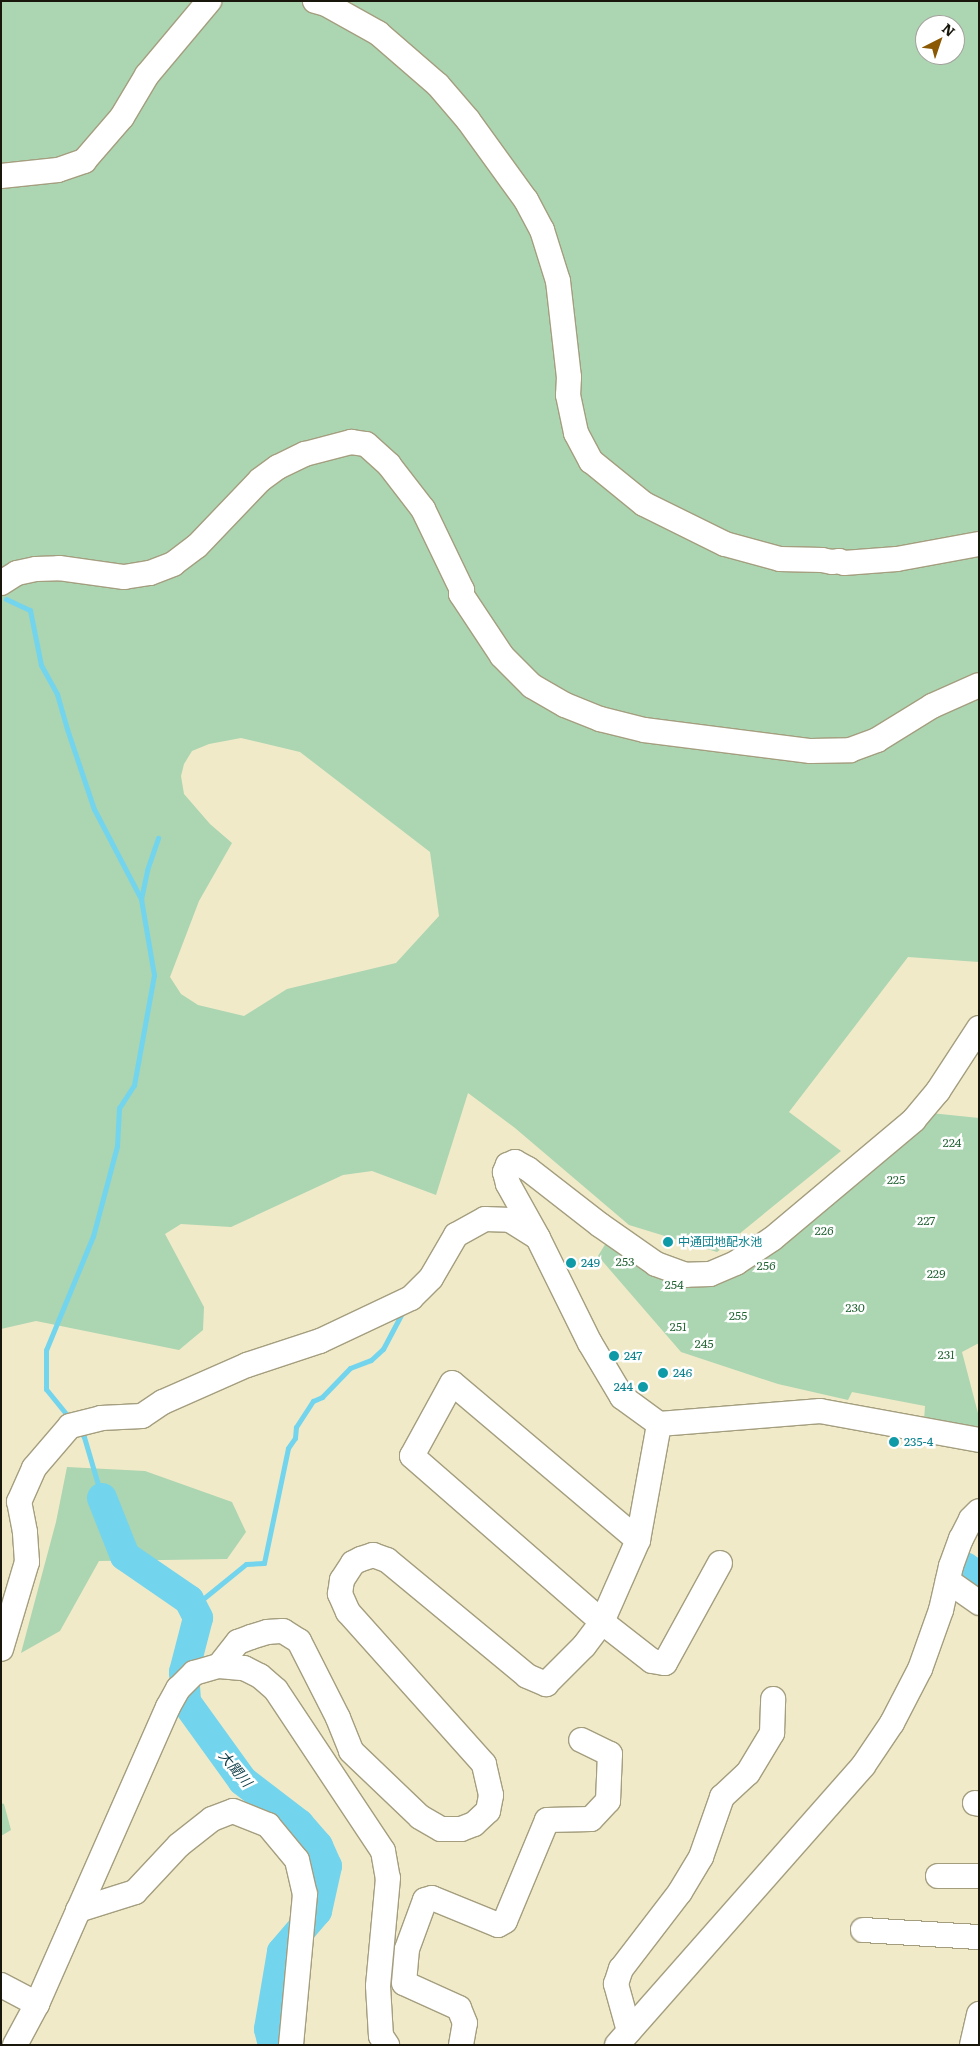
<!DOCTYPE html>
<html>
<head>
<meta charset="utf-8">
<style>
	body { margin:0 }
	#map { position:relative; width:980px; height:2046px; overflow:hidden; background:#f0eac8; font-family:Literata,"Noto Sans JP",serif }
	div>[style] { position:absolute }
	.green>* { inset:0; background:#acd5b2 }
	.stream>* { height:5px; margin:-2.5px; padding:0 2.5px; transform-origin:2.5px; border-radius:2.5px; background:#73d4ed }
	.river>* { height:30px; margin:-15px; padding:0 15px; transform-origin:15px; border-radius:15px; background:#73d4ed }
	.roads { filter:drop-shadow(1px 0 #a49e7f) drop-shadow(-1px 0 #a49e7f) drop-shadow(0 1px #a49e7f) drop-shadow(0 -1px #a49e7f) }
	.minor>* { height:24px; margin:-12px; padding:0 12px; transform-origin:12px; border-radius:12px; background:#fff }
	.dots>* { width:14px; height:14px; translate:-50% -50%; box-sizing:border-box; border:2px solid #fff; border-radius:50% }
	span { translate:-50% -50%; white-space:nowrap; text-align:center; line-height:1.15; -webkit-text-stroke:5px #fff; paint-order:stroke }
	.park-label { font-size:12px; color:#216232; font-style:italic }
	.culture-label { font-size:12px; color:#0d838f }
	.left { translate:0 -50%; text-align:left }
	.right { translate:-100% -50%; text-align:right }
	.water-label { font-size:14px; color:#0f3d47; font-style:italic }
	.frame { position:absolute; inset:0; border:2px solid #19170b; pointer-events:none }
	.north { position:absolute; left:915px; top:15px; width:50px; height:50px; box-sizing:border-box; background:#fff; border:1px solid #a3a29d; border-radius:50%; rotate:41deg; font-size:14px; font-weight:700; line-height:20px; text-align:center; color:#19170b }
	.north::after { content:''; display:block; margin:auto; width:18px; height:22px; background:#8b5904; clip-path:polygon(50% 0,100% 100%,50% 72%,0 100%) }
</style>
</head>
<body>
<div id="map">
	<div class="green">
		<div style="clip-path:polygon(evenodd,1px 1px,979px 1px,979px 962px,908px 957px,789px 1112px,841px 1151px,717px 1252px,629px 1225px,515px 1128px,468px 1093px,436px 1195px,372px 1171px,343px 1175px,231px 1227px,181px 1224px,165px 1234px,204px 1307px,203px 1330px,179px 1350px,36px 1321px,1px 1329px,1px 1px,925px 25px,955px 25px,955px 55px,925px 55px,925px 25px,1px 1px,241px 738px,300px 752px,430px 852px,439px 916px,396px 963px,287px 989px,244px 1016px,198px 1005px,181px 994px,170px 977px,199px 901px,232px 843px,210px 824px,184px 794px,181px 776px,184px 764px,192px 751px,209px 744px,241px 738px)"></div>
		<div style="clip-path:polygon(921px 1112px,979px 1118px,979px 1343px,962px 1352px,979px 1417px,979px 1433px,924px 1421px,925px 1406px,852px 1392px,848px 1400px,778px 1384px,681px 1352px,598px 1256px,612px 1233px,710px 1274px)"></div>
		<div style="clip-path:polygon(67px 1467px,145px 1471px,232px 1502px,246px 1532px,227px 1559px,99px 1561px,60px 1631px,21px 1653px,56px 1522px)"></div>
		<div style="clip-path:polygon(1px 1803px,4px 1804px,11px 1830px,1px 1836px)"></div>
	</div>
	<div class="stream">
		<div style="left:6px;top:599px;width:26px;rotate:25deg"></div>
		<div style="left:30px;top:610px;width:56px;rotate:78.7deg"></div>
		<div style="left:41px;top:665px;width:33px;rotate:61deg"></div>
		<div style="left:57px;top:694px;width:36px;rotate:74deg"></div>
		<div style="left:67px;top:729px;width:84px;rotate:71.4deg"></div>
		<div style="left:94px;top:809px;width:102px;rotate:62.4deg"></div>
		<div style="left:141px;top:899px;width:77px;rotate:80.3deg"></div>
		<div style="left:154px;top:975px;width:112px;rotate:100.3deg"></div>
		<div style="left:134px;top:1085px;width:27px;rotate:123deg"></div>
		<div style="left:119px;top:1108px;width:38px;rotate:93deg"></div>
		<div style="left:117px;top:1146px;width:93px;rotate:104.9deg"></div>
		<div style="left:93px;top:1236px;width:123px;rotate:112.4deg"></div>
		<div style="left:46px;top:1350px;width:39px;rotate:90deg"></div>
		<div style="left:46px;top:1389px;width:38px;rotate:51deg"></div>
		<div style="left:141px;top:899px;width:30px;rotate:-78deg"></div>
		<div style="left:147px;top:870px;width:34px;rotate:-71deg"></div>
		<div style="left:80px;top:1431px;width:7px;rotate:56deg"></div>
		<div style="left:84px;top:1437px;width:64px;rotate:73.6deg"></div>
		<div style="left:193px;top:1607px;width:68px;rotate:-39.1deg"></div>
		<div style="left:246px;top:1564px;width:18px;rotate:-3deg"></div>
		<div style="left:264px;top:1563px;width:117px;rotate:-78.2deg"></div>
		<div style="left:288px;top:1448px;width:12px;rotate:-55deg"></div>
		<div style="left:295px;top:1438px;width:11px;rotate:-85deg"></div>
		<div style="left:296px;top:1427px;width:31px;rotate:-57deg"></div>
		<div style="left:313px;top:1401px;width:10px;rotate:-24deg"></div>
		<div style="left:322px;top:1397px;width:40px;rotate:-46deg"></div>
		<div style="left:350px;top:1368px;width:22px;rotate:-21deg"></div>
		<div style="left:371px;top:1360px;width:16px;rotate:-43deg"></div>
		<div style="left:383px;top:1349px;width:43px;rotate:-62.2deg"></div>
	</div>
	<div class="river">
		<div style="left:102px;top:1498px;width:62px;rotate:68.4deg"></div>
		<div style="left:125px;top:1556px;width:78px;rotate:34.5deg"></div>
		<div style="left:189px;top:1600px;width:20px;rotate:63deg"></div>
		<div style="left:198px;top:1618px;width:56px;rotate:104.5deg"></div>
		<div style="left:184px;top:1672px;width:30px;rotate:86deg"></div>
		<div style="left:186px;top:1702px;width:97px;rotate:54.2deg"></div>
		<div style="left:243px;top:1781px;width:71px;rotate:37.5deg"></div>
		<div style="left:299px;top:1824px;width:29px;rotate:49deg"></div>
		<div style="left:318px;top:1846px;width:22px;rotate:66deg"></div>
		<div style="left:327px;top:1866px;width:46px;rotate:102.5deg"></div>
		<div style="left:317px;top:1911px;width:54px;rotate:130.5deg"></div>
		<div style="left:282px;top:1952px;width:78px;rotate:99.6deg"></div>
		<div style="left:269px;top:2029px;width:16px;rotate:76deg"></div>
		<div style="left:965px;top:1567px;width:17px;rotate:36deg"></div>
	</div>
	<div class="roads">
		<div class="minor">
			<div style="left:315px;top:1px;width:11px;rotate:15deg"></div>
			<div style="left:326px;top:4px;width:60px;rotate:29.1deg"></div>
			<div style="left:378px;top:33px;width:79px;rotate:40.9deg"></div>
			<div style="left:438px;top:85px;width:46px;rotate:49.4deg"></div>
			<div style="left:468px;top:120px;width:99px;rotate:54.1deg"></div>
			<div style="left:526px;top:200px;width:34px;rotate:62deg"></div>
			<div style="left:542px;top:230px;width:53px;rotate:72.6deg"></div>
			<div style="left:558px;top:281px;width:97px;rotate:83.5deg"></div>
			<div style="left:569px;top:377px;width:18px;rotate:93deg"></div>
			<div style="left:568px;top:395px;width:39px;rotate:78deg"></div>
			<div style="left:576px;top:433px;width:32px;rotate:62deg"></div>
			<div style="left:591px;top:461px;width:68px;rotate:39.1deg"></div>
			<div style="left:644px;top:504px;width:90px;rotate:26.3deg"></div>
			<div style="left:725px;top:544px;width:57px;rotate:15.3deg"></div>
			<div style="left:780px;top:559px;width:42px;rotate:1.4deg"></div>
			<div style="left:822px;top:560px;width:10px;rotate:11deg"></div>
			<div style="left:832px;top:562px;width:7px;rotate:-8deg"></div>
			<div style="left:839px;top:561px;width:5px;rotate:22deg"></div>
			<div style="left:844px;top:563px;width:53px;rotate:-4.3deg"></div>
			<div style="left:897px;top:559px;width:83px;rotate:-10.4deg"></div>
			<div style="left:1px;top:176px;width:57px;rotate:-6deg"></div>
			<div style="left:58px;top:170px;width:28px;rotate:-19deg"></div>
			<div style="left:84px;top:161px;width:58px;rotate:-49.2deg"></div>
			<div style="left:122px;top:117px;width:49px;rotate:-59.2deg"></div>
			<div style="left:147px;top:75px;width:97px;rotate:-50deg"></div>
			<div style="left:1px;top:583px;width:19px;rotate:-32deg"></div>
			<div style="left:17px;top:573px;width:19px;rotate:-12deg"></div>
			<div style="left:36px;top:569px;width:23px;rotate:-2deg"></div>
			<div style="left:59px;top:568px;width:66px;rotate:7.9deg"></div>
			<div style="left:124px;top:577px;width:26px;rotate:-9deg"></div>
			<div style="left:150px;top:573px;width:25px;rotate:-21deg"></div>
			<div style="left:173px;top:564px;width:30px;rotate:-37deg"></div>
			<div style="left:197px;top:546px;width:91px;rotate:-46.3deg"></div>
			<div style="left:260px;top:480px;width:22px;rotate:-36deg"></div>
			<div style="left:278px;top:467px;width:30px;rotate:-26deg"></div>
			<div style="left:305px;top:454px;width:48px;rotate:-14.6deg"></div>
			<div style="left:351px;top:442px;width:15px;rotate:8deg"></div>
			<div style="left:366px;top:444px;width:31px;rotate:42deg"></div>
			<div style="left:389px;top:465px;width:56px;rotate:52.3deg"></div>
			<div style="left:423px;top:509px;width:90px;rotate:64.3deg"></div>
			<div style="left:462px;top:590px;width:4px;rotate:104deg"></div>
			<div style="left:461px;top:594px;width:74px;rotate:56.5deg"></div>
			<div style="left:502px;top:656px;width:42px;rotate:45deg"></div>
			<div style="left:532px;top:686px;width:38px;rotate:30deg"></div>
			<div style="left:565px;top:705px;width:38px;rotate:22deg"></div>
			<div style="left:600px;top:719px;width:45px;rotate:14deg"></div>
			<div style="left:644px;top:730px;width:168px;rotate:7.2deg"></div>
			<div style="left:811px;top:751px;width:39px;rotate:-1deg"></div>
			<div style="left:850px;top:750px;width:29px;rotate:-20deg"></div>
			<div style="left:877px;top:740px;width:65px;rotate:-31.7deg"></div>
			<div style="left:932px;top:706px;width:51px;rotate:-24.1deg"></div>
			<div style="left:979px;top:1028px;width:75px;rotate:123.1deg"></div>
			<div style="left:938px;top:1091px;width:38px;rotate:130deg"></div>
			<div style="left:914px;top:1120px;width:185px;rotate:140deg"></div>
			<div style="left:772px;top:1239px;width:43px;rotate:146.3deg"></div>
			<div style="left:736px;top:1263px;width:28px;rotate:157deg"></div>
			<div style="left:710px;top:1274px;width:24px;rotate:178deg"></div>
			<div style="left:686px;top:1275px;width:32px;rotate:-160deg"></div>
			<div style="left:656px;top:1264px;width:68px;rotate:-145.1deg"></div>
			<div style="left:600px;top:1225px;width:91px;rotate:-142.1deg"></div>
			<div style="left:528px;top:1169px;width:15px;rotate:-152deg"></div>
			<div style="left:515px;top:1162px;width:8px;rotate:157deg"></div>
			<div style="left:508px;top:1165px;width:8px;rotate:113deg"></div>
			<div style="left:505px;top:1172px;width:12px;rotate:76deg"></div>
			<div style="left:508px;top:1184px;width:62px;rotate:60.9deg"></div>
			<div style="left:538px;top:1238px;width:117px;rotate:63.7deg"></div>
			<div style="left:590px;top:1343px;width:63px;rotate:59.3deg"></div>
			<div style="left:622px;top:1397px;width:46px;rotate:36.1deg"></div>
			<div style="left:659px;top:1424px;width:162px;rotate:-4.6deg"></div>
			<div style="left:820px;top:1411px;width:162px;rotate:10.3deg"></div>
			<div style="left:638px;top:1540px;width:243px;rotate:-139.8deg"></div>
			<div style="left:452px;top:1383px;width:83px;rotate:118.7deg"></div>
			<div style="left:412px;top:1456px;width:252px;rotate:41.1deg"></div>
			<div style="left:602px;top:1622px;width:63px;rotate:38deg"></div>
			<div style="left:652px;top:1661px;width:13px;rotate:9deg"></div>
			<div style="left:665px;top:1663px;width:114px;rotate:-61.2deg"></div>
			<div style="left:948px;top:1581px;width:38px;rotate:35deg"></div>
			<div style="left:1px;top:1649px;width:91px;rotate:-73.4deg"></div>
			<div style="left:27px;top:1562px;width:30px;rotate:-94deg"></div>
			<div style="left:25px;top:1532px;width:31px;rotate:-101deg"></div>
			<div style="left:19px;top:1502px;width:37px;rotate:-66deg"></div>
			<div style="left:34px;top:1468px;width:55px;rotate:-49.4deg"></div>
			<div style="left:70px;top:1426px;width:32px;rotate:-14deg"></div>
			<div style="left:101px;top:1418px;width:41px;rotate:-2.8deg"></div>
			<div style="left:142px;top:1416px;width:25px;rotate:-34deg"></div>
			<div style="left:163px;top:1402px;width:92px;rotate:-23.8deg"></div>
			<div style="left:247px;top:1365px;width:77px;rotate:-18.2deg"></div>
			<div style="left:320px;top:1341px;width:101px;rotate:-25.3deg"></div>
			<div style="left:411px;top:1298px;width:28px;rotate:-45deg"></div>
			<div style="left:431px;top:1278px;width:50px;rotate:-59.8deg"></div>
			<div style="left:456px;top:1235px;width:33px;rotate:-29deg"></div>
			<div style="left:485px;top:1219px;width:25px;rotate:2deg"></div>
			<div style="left:510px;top:1220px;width:32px;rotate:32deg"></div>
			<div style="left:219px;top:1666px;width:31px;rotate:-52deg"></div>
			<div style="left:238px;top:1642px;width:14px;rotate:-21deg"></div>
			<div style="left:251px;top:1637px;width:17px;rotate:-17deg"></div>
			<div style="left:267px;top:1632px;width:16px;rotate:-4deg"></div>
			<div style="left:283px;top:1631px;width:19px;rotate:32deg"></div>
			<div style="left:299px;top:1641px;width:86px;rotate:63.1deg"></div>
			<div style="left:338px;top:1718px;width:35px;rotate:68deg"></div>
			<div style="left:351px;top:1751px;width:95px;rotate:43.7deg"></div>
			<div style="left:420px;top:1817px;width:24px;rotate:30deg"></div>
			<div style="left:441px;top:1829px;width:20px"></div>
			<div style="left:461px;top:1829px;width:14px;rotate:-21deg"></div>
			<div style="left:474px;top:1824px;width:19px;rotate:-43deg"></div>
			<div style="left:488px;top:1811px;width:16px;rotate:-79deg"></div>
			<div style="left:491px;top:1795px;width:32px;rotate:-103deg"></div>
			<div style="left:484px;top:1764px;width:204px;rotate:-131.8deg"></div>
			<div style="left:348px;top:1612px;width:20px;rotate:-114deg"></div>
			<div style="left:340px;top:1594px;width:14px;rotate:-82deg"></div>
			<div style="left:342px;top:1580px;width:20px;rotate:-57deg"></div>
			<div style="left:353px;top:1563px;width:9px;rotate:-27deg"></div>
			<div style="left:361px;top:1559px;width:13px;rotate:-18deg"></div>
			<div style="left:373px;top:1555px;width:15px;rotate:20deg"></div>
			<div style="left:387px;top:1560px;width:182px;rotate:39.6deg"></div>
			<div style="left:527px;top:1676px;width:21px;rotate:23deg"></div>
			<div style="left:546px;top:1684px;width:54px;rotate:-45deg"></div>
			<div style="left:584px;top:1646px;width:30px;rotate:-53deg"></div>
			<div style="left:602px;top:1622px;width:90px;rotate:-66.3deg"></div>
			<div style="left:638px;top:1540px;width:118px;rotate:-79.7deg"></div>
			<div style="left:975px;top:1803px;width:4px;rotate:14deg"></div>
			<div style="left:938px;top:1876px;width:41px"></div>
			<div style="left:78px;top:1910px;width:60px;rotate:-17.5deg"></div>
			<div style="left:135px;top:1892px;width:64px;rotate:-46.9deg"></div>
			<div style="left:179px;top:1845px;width:42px;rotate:-38.2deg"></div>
			<div style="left:212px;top:1819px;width:22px;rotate:-21deg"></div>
			<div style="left:233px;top:1811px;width:38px;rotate:22deg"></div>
			<div style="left:268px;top:1825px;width:45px;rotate:50.4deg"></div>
			<div style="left:297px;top:1860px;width:35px;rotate:77deg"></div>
			<div style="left:305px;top:1894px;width:152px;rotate:95.3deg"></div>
			<div style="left:863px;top:1930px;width:116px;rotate:3.5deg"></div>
			<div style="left:1px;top:1985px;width:41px;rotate:27.8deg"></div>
			<div style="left:629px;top:2031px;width:49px;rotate:-105.5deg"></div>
			<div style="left:616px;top:1984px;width:16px;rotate:-72deg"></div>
			<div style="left:621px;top:1969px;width:97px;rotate:-52.5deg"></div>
			<div style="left:680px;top:1892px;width:41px;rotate:-59deg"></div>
			<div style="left:701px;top:1857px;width:64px;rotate:-70.7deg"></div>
			<div style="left:722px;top:1797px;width:35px;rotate:-43deg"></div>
			<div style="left:748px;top:1773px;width:47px;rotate:-59deg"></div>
			<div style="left:772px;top:1733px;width:34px;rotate:-88deg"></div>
			<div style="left:15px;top:2045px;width:47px;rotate:-61.8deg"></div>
			<div style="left:37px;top:2004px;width:325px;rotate:-66.2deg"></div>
			<div style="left:168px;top:1707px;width:21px;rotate:-61deg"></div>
			<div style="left:178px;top:1689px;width:23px;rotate:-45deg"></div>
			<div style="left:194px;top:1673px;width:26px;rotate:-16deg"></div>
			<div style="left:219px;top:1666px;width:25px;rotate:5deg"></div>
			<div style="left:244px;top:1668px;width:18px;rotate:27deg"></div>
			<div style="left:260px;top:1676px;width:21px;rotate:41deg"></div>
			<div style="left:276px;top:1690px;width:193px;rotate:56.4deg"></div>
			<div style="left:383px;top:1851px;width:27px;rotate:80deg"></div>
			<div style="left:388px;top:1878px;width:108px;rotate:95.3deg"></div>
			<div style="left:378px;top:1986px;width:50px;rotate:86.6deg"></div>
			<div style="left:381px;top:2036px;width:11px;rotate:56deg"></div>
			<div style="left:461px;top:2045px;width:22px;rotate:-80deg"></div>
			<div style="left:465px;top:2023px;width:16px;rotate:-112deg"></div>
			<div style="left:459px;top:2008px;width:60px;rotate:-155.6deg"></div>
			<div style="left:404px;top:1983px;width:34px;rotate:-85deg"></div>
			<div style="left:407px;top:1949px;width:52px;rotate:-69.8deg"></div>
			<div style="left:425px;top:1900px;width:7px;rotate:-16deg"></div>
			<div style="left:432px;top:1898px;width:71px;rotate:22.2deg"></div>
			<div style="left:498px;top:1925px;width:8px;rotate:-30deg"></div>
			<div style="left:505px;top:1921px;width:109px;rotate:-67.4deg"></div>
			<div style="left:547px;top:1820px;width:44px;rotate:-1.3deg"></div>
			<div style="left:591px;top:1819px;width:25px;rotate:-47deg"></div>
			<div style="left:608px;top:1801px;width:47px;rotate:-87.6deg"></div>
			<div style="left:610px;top:1754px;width:32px;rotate:-154deg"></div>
			<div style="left:617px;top:2045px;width:372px;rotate:-48.6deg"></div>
			<div style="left:863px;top:1766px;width:52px;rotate:-56deg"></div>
			<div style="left:892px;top:1723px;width:61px;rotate:-62.6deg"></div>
			<div style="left:920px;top:1669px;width:63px;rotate:-70.4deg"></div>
			<div style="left:941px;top:1610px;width:45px;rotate:-77.2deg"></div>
			<div style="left:951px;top:1566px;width:29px;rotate:-70deg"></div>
			<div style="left:961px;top:1539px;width:22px;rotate:-63deg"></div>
			<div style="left:971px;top:1519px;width:11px;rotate:-45deg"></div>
			<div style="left:972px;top:2045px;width:32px;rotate:-77deg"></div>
		</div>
	</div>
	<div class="dots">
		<div style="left:668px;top:1242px;background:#0f9aa8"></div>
		<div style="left:571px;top:1263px;background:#0f9aa8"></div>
		<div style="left:614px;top:1356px;background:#0f9aa8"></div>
		<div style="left:663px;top:1373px;background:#0f9aa8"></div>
		<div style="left:643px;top:1387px;background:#0f9aa8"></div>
		<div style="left:894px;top:1442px;background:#0f9aa8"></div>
	</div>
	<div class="park-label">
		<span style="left:952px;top:1143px">224</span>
		<span style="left:896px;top:1180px">225</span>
		<span style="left:926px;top:1221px">227</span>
		<span style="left:824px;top:1231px">226</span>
		<span style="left:625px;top:1262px">253</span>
		<span style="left:766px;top:1266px">256</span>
		<span style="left:936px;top:1274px">229</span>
		<span style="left:674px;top:1285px">254</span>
		<span style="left:855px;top:1308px">230</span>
		<span style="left:738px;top:1316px">255</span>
		<span style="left:678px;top:1327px">251</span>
		<span style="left:704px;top:1344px">245</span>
		<span style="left:946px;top:1355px">231</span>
	</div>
	<div class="culture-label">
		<span class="left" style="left:678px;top:1242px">中通団地配水池</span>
		<span class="left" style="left:581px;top:1263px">249</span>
		<span class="left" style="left:624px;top:1356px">247</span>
		<span class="left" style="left:673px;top:1373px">246</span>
		<span class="right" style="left:633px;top:1387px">244</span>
		<span class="left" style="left:904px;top:1442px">235-4</span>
	</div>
	<div class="water-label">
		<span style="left:236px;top:1768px;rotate:50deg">大聞川</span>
	</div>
	<div class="frame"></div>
	<div class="north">N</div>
</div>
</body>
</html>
